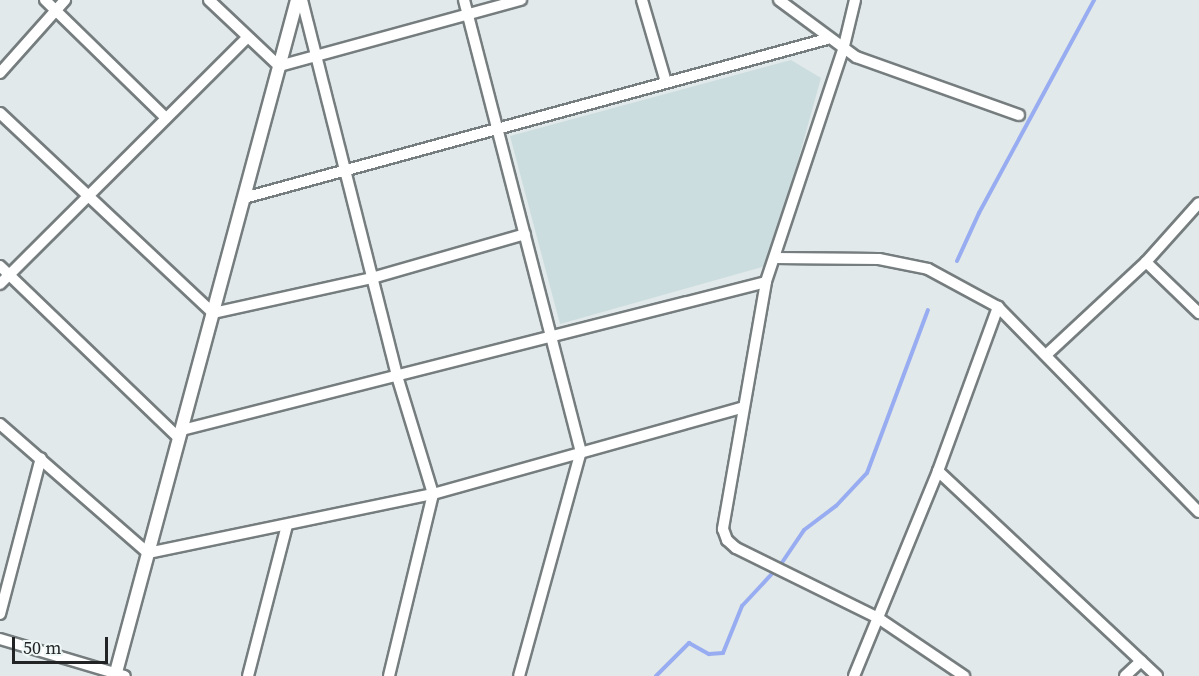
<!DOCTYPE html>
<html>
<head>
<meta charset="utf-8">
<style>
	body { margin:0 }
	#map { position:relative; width:1199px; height:676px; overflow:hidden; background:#e2e9ea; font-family:"Source Serif 4",serif }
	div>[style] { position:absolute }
	.built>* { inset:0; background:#ccdddf }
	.stream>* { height:4px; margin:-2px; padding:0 2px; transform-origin:2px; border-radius:2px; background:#98adf1 }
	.roads { filter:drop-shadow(2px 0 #767d7e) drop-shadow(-2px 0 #767d7e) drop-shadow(0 2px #767d7e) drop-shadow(0 -2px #767d7e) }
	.minor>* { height:10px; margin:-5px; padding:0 5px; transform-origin:5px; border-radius:5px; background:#fff }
	.tertiary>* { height:12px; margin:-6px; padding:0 6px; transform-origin:6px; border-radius:6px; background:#fff }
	span { translate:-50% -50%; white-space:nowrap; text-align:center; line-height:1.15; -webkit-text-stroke:4.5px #eff7f7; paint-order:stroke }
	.scale { position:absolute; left:12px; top:637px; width:96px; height:27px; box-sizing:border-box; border:3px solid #212324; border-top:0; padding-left:8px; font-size:18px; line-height:21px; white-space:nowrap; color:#212324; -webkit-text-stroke:4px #eff7f7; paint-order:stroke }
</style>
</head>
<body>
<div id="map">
	<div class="built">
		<div style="clip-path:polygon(791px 60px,821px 78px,769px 265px,560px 324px,510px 136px)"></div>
	</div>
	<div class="stream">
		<div style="left:957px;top:261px;width:53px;rotate:-65.4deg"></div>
		<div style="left:979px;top:213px;width:242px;rotate:-61.6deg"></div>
		<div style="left:656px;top:676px;width:47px;rotate:-45deg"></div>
		<div style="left:689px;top:643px;width:23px;rotate:29deg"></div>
		<div style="left:709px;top:654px;width:14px;rotate:-4deg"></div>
		<div style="left:723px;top:653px;width:51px;rotate:-68deg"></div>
		<div style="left:742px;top:606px;width:57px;rotate:-47.1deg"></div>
		<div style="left:781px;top:564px;width:41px;rotate:-55.9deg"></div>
		<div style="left:804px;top:530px;width:40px;rotate:-37deg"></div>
		<div style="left:836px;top:506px;width:45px;rotate:-46.8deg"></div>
		<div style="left:867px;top:473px;width:174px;rotate:-69.5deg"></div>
	</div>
	<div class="roads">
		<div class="minor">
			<div style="left:45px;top:0;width:169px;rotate:44.3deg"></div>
			<div style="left:209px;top:0;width:96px;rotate:43.3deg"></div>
			<div style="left:279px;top:66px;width:251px;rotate:-15.3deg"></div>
			<div style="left:302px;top:0;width:388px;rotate:75.8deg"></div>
			<div style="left:397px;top:376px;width:123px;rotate:73deg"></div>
			<div style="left:433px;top:494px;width:187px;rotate:103.6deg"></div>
			<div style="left:464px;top:0;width:466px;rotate:75.5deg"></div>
			<div style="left:581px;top:451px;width:233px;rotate:105.4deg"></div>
			<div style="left:642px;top:0;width:85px;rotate:73.7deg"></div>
			<div style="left:779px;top:0;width:96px;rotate:36.5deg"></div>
			<div style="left:856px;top:57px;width:173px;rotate:19.6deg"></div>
			<div style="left:855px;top:0;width:51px;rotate:103.5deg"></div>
			<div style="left:843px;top:50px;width:244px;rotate:108.4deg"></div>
			<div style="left:766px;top:282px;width:251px;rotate:99.9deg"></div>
			<div style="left:723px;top:529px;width:12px;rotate:70deg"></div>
			<div style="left:727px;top:540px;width:12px;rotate:42deg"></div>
			<div style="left:736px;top:548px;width:158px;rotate:26.2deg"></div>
			<div style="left:878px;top:618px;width:104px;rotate:34deg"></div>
			<div style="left:0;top:73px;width:98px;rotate:-48.3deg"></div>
			<div style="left:0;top:113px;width:292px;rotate:43.2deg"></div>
			<div style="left:213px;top:313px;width:163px;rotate:-12.4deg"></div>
			<div style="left:372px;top:278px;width:159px;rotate:-16deg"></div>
			<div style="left:244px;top:198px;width:604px;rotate:-15.26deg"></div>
			<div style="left:775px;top:258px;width:104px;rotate:0.6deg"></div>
			<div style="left:879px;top:259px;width:50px;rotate:11.5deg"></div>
			<div style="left:928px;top:269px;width:80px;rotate:28.5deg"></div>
			<div style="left:998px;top:307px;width:287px;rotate:45.6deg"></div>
			<div style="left:1146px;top:262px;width:74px;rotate:43.9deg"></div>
			<div style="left:0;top:266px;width:248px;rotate:43.9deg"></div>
			<div style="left:0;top:284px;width:347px;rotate:-44.9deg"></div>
			<div style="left:1046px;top:355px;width:137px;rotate:-42.9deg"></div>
			<div style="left:1146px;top:262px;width:79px;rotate:-48.1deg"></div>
			<div style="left:0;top:424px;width:196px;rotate:41.1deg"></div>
			<div style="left:148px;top:553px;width:291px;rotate:-11.7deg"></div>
			<div style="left:433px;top:494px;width:321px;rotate:-15.6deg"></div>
			<div style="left:182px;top:430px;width:602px;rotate:-14.22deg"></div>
			<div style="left:938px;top:471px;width:300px;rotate:43.1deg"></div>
			<div style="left:0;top:614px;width:161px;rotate:-75.3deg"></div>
			<div style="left:0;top:639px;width:130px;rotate:16.5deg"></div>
			<div style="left:248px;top:676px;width:156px;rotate:-75.5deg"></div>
			<div style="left:854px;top:676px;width:222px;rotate:-67.7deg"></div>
			<div style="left:938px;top:471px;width:175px;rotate:-69.9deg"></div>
			<div style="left:1125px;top:676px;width:22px;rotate:-43deg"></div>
		</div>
		<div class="tertiary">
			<div style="left:115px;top:676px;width:700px;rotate:-74.93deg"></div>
		</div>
	</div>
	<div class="scale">50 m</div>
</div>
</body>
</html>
